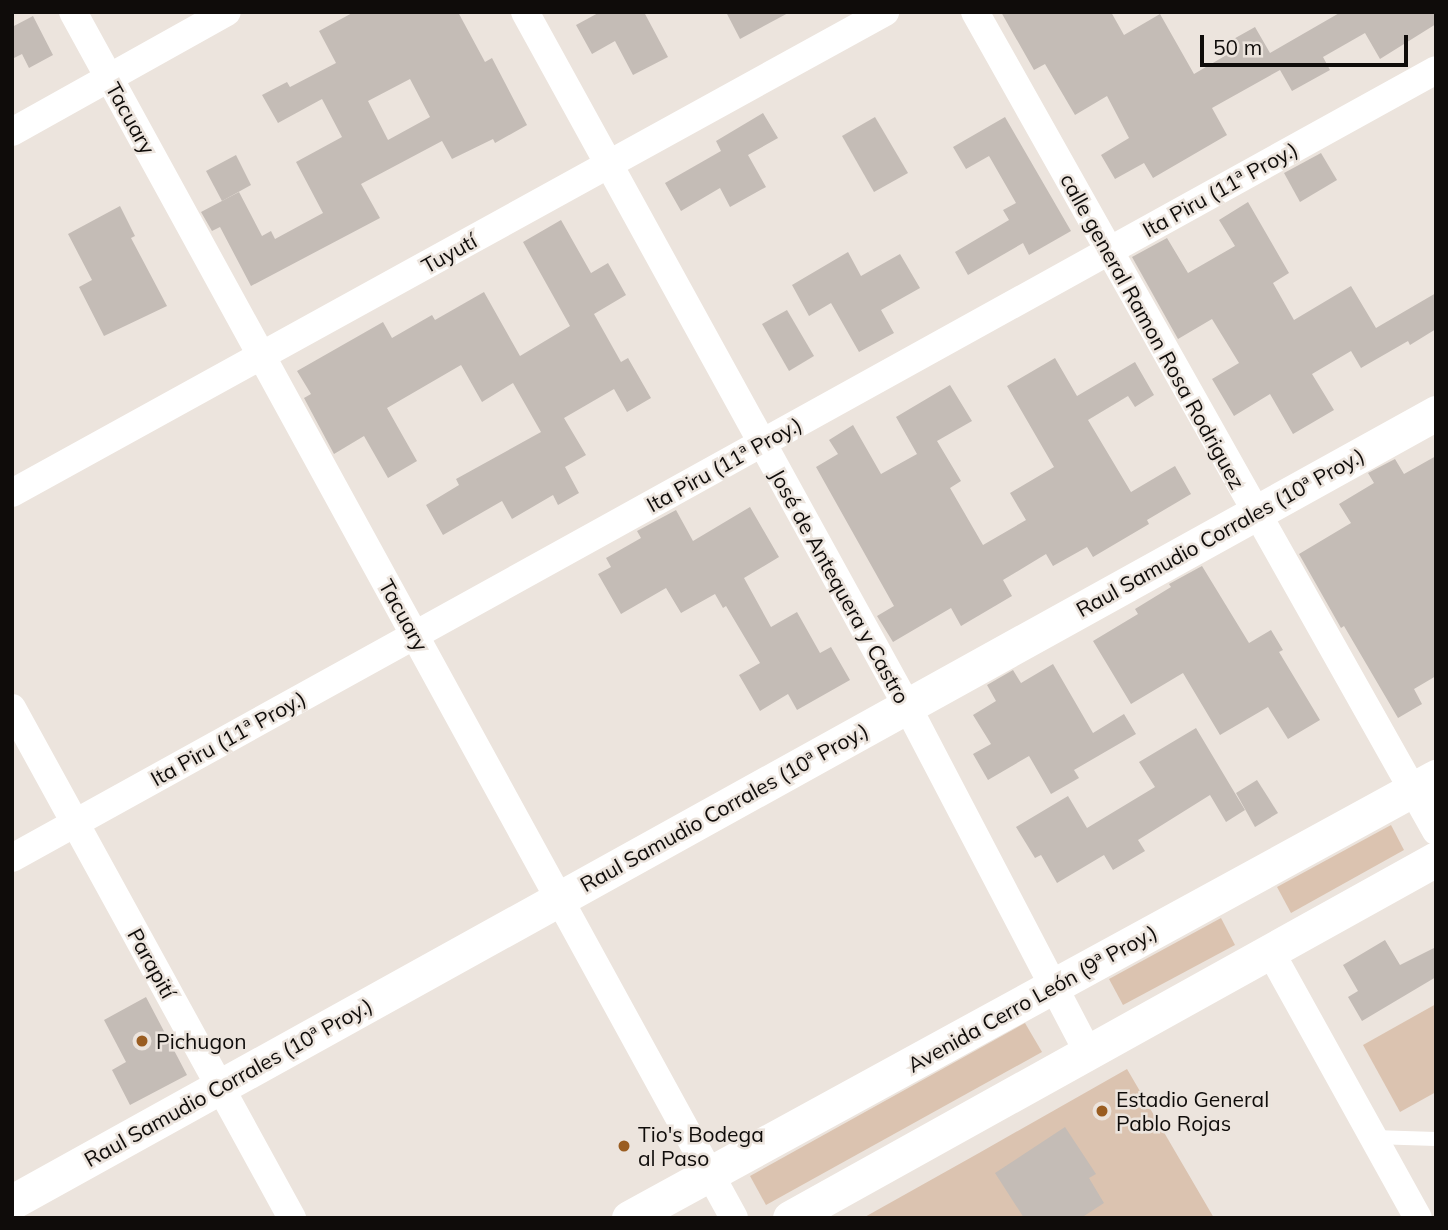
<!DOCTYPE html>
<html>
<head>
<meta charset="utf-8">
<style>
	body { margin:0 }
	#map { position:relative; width:1448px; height:1230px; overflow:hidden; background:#ece4dd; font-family:Mulish,sans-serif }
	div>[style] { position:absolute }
	.green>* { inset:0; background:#dbc3b0 }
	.building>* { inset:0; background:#c4bcb6 }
	.service>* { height:14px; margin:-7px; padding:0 7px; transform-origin:7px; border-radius:7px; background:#fff }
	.minor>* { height:28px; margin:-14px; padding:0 14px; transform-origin:14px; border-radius:14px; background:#fff }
	.tertiary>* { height:35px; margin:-17.5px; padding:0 17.5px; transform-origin:17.5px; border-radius:17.5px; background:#fff }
	.dots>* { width:19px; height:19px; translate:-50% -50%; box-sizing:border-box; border:4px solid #ece4dd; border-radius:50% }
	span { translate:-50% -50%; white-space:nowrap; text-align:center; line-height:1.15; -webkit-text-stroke:5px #ece4dd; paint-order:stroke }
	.street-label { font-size:21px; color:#0f0c0a }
	.poi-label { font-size:21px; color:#0f0c0a }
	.left { translate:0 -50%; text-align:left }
	.frame { position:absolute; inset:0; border:14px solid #0f0c0a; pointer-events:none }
	.scale { position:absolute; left:1200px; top:35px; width:208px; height:32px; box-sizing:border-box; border:4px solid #0f0c0a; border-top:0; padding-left:9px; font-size:21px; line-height:24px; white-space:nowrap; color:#0f0c0a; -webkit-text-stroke:5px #ece4dd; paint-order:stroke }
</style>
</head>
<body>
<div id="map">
	<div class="green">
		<div style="clip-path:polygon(1391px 825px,1404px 850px,1291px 913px,1277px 887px)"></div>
		<div style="clip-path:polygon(1221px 918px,1235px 945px,1123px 1005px,1109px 979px)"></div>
		<div style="clip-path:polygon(1436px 1004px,1436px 1092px,1400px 1112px,1363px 1045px)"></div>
		<div style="clip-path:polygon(1025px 1023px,1042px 1052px,766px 1205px,750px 1176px)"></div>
		<div style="clip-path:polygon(1127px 1069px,1214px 1218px,863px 1218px,979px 1153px)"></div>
	</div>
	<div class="building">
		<div style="clip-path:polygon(evenodd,354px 12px,458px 12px,485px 62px,492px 58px,527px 125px,495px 143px,493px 139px,452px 159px,442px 141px,361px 184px,380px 218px,251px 286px,220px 227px,212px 231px,201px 212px,239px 192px,262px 236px,271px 231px,275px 239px,323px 213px,296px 162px,342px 137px,322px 99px,278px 123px,262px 95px,287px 82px,290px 87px,336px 63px,319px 31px,354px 12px,410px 79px,430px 117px,388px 140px,368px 101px,410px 79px)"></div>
		<div style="clip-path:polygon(600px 12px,644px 12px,668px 57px,633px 75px,615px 41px,592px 54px,576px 25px)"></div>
		<div style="clip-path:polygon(726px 12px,790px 12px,740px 39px)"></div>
		<div style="clip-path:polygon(1001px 12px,1111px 12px,1124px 35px,1160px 14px,1194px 74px,1235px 50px,1230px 41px,1255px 27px,1270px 53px,1341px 12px,1436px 12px,1436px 24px,1380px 59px,1365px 33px,1323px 57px,1330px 70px,1292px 91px,1280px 70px,1212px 108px,1227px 135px,1153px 178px,1144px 163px,1115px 179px,1101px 155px,1129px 138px,1107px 96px,1075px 115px,1045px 64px,1034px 70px)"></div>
		<div style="clip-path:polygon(33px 16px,53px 55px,29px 68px,22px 54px,12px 59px,12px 27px)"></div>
		<div style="clip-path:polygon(763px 113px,778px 138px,748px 155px,766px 187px,730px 207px,720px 188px,681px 211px,665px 183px,721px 151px,716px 141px)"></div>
		<div style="clip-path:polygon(875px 117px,908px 173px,874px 192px,842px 136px)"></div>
		<div style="clip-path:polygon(1005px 117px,1071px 231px,1029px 255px,1023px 243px,968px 275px,955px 252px,1009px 220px,1003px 210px,1016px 203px,989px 156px,966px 169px,953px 147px)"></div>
		<div style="clip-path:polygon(1321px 153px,1337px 180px,1300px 202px,1284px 173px)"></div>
		<div style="clip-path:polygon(236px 155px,251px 185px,222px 201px,206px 171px)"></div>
		<div style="clip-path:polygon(1248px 202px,1289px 273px,1273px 283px,1294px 320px,1351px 286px,1376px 328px,1436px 293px,1436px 329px,1410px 345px,1408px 341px,1361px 368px,1351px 351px,1312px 374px,1334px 410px,1293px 434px,1270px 394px,1234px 416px,1212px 379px,1239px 363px,1212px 319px,1178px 339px,1132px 257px,1167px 238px,1188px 273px,1235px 246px,1219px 220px)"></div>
		<div style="clip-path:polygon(120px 206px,135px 236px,131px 238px,167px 306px,104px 336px,79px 287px,92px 280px,68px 234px)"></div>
		<div style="clip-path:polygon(561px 220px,591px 273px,608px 263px,626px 295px,594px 314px,621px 362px,628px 358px,651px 398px,627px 412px,614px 389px,564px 418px,586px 455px,565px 467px,579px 493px,558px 505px,553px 495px,512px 519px,502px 501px,443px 535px,426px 505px,459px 485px,456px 479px,541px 432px,513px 383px,482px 402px,461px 365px,387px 408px,417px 461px,388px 478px,364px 436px,334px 454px,304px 398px,311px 394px,297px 371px,383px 322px,392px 338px,432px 315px,435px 320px,484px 292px,520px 356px,570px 326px,523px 242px)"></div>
		<div style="clip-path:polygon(848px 252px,861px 276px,900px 254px,920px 288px,881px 310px,894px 333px,859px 352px,831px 303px,809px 316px,792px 285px)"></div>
		<div style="clip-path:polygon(787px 310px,814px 356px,789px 371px,762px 324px)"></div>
		<div style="clip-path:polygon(1055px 358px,1077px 396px,1135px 362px,1154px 395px,1135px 407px,1128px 396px,1088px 420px,1131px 492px,1175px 466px,1191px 494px,1147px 520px,1149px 524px,1093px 557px,1087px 547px,1053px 566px,1046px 554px,1003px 580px,1012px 596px,961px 626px,951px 608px,893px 642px,877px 616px,894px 606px,816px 467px,838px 454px,829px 440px,853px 425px,881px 474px,917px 454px,896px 417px,950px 385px,972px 421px,937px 441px,961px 481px,950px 488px,983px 545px,1026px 520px,1010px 493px,1054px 467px,1007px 386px)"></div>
		<div style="clip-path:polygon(1436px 456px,1436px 676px,1414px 689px,1422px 704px,1398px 718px,1344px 626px,1341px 628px,1299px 554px,1351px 523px,1339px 504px,1374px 483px,1368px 473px,1395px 459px,1404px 474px)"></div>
		<div style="clip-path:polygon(750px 507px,779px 557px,744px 578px,771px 627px,797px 612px,820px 653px,831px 647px,850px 680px,797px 710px,788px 694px,760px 711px,739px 675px,760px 663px,726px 606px,723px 608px,715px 594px,681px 613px,666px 588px,621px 614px,598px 574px,611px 567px,606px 558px,641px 538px,637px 531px,676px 510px,693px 541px)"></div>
		<div style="clip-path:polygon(1202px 566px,1249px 643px,1271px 630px,1283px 650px,1279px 652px,1320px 720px,1288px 739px,1268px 707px,1220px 735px,1183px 673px,1131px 704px,1093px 641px,1138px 614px,1135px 609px,1171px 587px,1169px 584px)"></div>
		<div style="clip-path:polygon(1053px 664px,1093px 733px,1124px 714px,1136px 734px,1074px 770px,1079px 778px,1051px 794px,1029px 756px,988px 780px,973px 754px,991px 744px,973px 715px,996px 701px,987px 685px,1013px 670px,1021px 683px)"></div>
		<div style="clip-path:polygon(1196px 728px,1245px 810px,1226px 822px,1210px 795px,1138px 840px,1145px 851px,1113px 870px,1104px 855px,1057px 883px,1041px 855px,1035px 858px,1016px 827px,1068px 796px,1087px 828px,1155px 787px,1139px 762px)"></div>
		<div style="clip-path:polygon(1257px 780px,1278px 813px,1255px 827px,1236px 793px)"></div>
		<div style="clip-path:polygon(1385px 940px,1400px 965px,1436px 947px,1436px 977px,1362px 1021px,1348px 997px,1358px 991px,1343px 965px)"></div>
		<div style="clip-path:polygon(146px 997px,187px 1075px,130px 1105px,112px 1070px,126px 1062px,104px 1020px)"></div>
		<div style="clip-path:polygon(1065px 1127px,1096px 1174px,1089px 1178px,1104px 1203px,1081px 1218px,1024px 1218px,995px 1173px)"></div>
	</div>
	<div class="service">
		<div style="left:1373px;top:1137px;width:63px;rotate:1.8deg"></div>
	</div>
	<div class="minor">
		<div style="left:73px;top:12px;width:1375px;rotate:61.27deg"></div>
		<div style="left:525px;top:12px;width:792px;rotate:61.17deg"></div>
		<div style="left:907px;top:706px;width:390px;rotate:62.4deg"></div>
		<div style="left:975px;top:12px;width:940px;rotate:60.63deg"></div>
		<div style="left:12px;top:132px;width:246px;rotate:-29.2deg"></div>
		<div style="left:12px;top:493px;width:997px;rotate:-28.85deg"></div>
		<div style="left:12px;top:708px;width:582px;rotate:61.23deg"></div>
		<div style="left:12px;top:858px;width:1627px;rotate:-28.96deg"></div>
		<div style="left:1270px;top:951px;width:305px;rotate:61deg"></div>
	</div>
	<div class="tertiary">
		<div style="left:12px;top:1202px;width:1628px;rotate:-28.99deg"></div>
		<div style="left:629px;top:1218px;width:920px;rotate:-28.66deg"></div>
		<div style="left:790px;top:1218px;width:739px;rotate:-29.06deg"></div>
	</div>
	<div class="dots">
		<div style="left:142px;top:1041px;background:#9a5d21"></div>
		<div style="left:1102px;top:1111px;background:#9a5d21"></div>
		<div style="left:624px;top:1146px;background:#9a5d21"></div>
	</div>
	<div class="street-label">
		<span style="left:131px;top:118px;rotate:61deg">Tacuary</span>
		<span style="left:1220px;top:189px;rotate:-29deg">Ita Piru (11ª Proy.)</span>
		<span style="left:449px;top:253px;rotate:-29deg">Tuyutí</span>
		<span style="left:1153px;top:331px;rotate:61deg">calle general Ramon Rosa Rodriguez</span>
		<span style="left:724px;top:464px;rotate:-29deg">Ita Piru (11ª Proy.)</span>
		<span style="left:1220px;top:532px;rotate:-29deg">Raul Samudio Corrales (10ª Proy.)</span>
		<span style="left:840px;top:586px;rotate:61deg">José de Antequera y Castro</span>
		<span style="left:404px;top:615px;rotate:61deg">Tacuary</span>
		<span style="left:228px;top:738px;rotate:-29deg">Ita Piru (11ª Proy.)</span>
		<span style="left:724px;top:807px;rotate:-29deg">Raul Samudio Corrales (10ª Proy.)</span>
		<span style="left:152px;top:963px;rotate:61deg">Parapití</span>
		<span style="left:1032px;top:998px;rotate:-29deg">Avenida Cerro León (9ª Proy.)</span>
		<span style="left:228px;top:1082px;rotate:-29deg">Raul Samudio Corrales (10ª Proy.)</span>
	</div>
	<div class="poi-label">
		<span class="left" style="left:156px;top:1041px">Pichugon</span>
		<span class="left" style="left:1116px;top:1111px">Estadio General<br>Pablo Rojas</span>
		<span class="left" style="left:638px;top:1146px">Tio's Bodega<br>al Paso</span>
	</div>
	<div class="frame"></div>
	<div class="scale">50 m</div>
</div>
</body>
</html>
